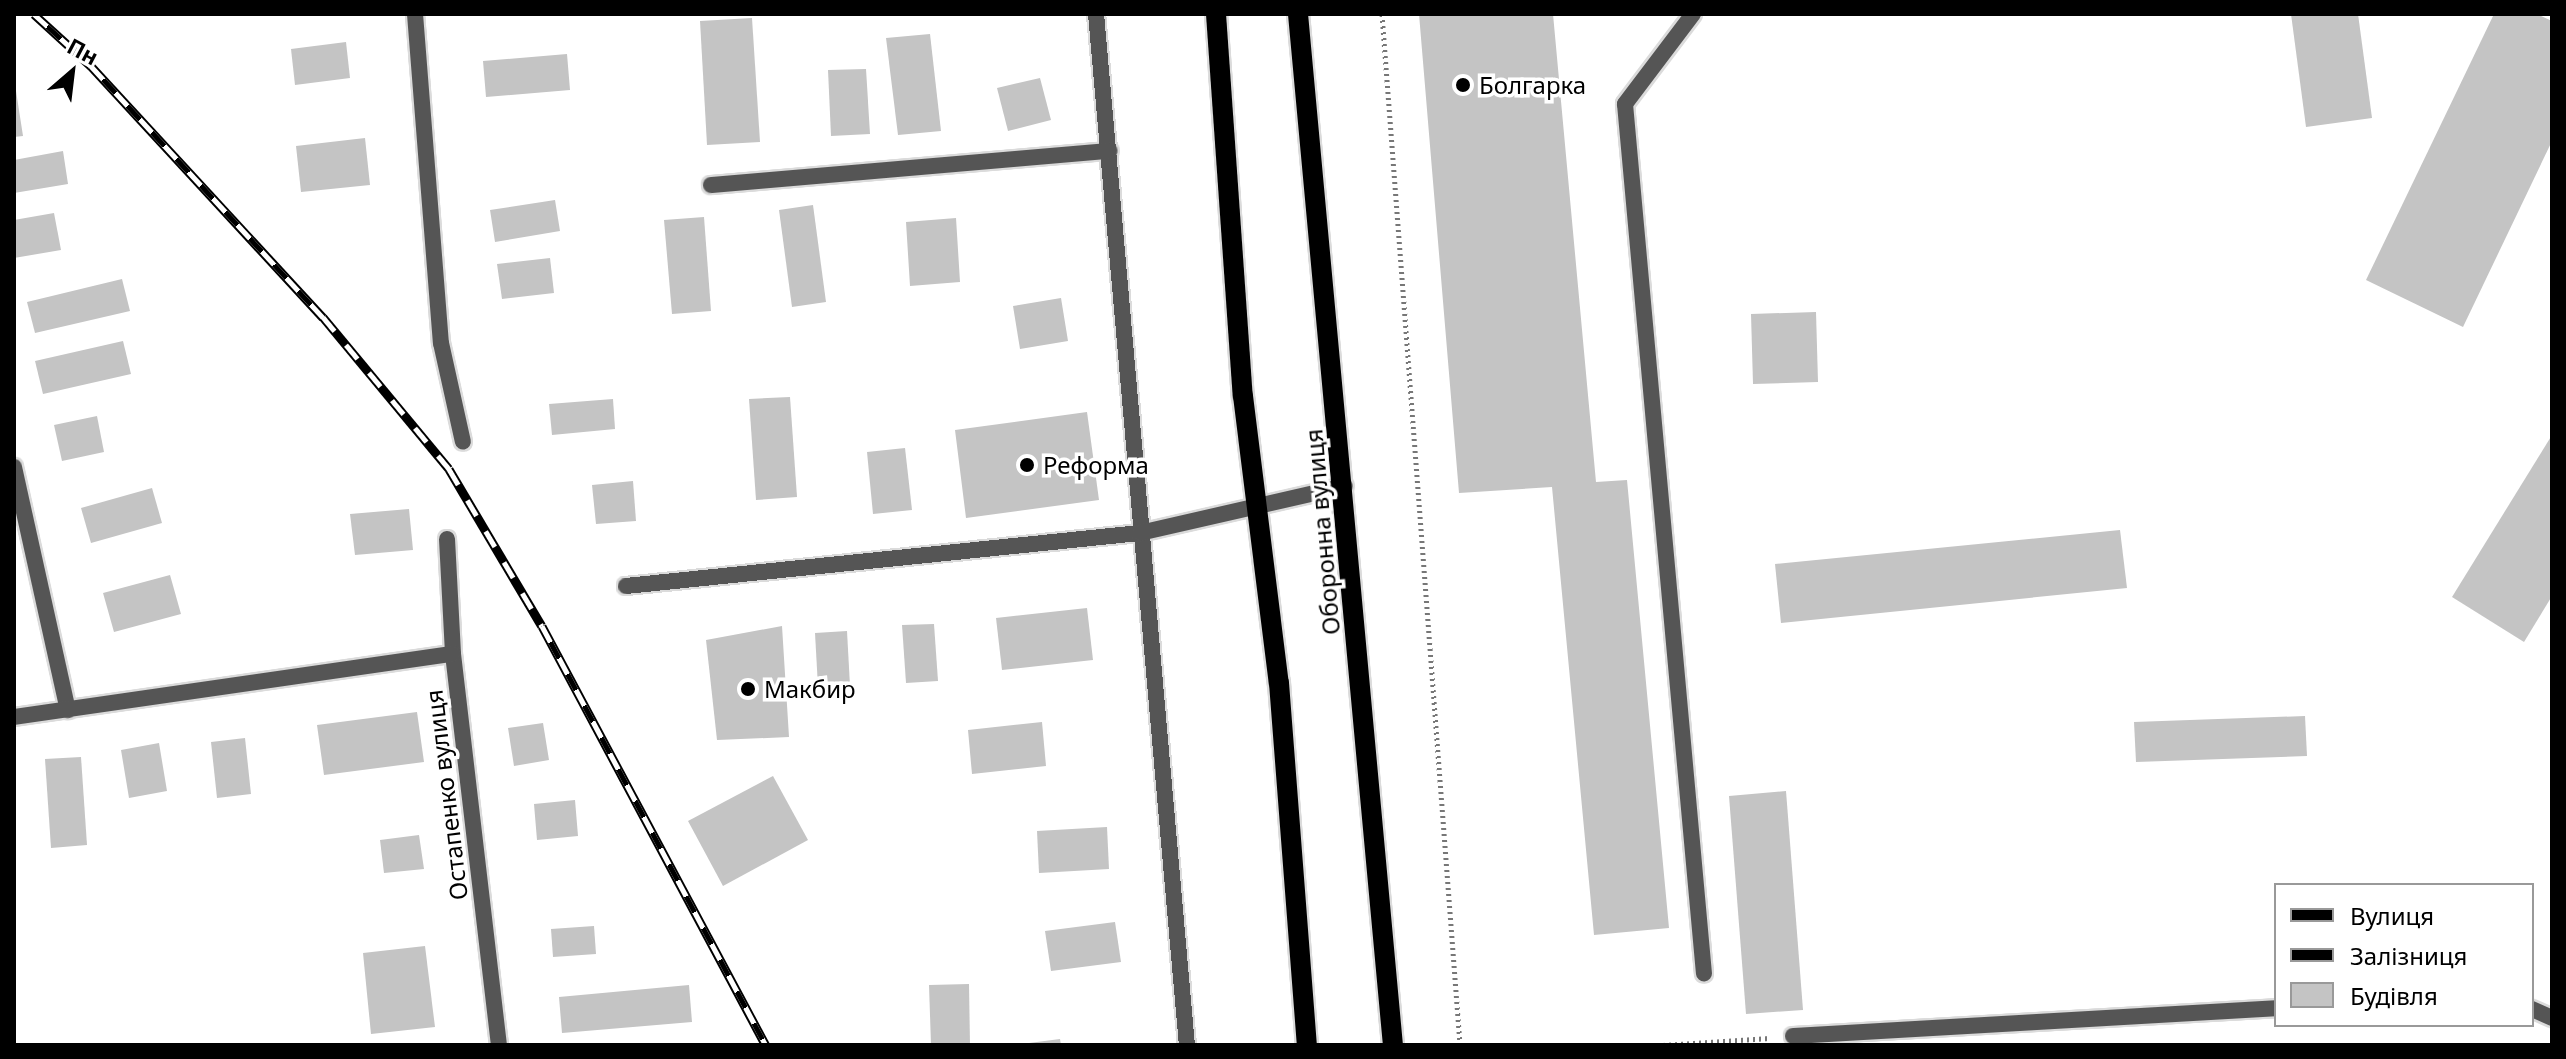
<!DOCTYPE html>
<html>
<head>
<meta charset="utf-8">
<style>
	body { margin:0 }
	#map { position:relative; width:2566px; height:1059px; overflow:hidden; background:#fff; font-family:"Noto Sans",sans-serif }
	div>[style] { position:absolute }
	.building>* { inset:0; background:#c4c4c4 }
	.path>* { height:5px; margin-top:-2.5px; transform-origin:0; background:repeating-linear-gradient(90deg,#777 0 2px,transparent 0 6px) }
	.roads { filter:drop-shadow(2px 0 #dbdbdb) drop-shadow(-2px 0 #dbdbdb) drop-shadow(0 2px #dbdbdb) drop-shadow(0 -2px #dbdbdb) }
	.service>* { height:16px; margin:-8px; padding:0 8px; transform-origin:8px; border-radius:8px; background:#555 }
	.minor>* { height:16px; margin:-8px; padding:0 8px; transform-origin:8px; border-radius:8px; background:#555 }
	.primary>* { height:20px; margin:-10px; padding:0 10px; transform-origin:10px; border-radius:10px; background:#000 }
	.rail>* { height:9px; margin-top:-4.5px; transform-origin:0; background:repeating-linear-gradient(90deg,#fff 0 18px,#000 0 36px); box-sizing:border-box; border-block:2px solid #000 }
	.dots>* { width:22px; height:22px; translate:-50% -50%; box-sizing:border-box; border:4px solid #fff; border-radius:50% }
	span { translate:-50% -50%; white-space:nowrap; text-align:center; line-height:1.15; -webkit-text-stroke:7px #fff; paint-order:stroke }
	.poi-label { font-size:24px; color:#000 }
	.left { translate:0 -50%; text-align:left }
	.street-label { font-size:24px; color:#000 }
	.frame { position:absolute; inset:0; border:16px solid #000; pointer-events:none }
	.legend { position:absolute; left:2274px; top:883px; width:260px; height:144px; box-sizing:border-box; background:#fff; border:2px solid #999; margin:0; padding:10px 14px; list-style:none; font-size:24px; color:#000 }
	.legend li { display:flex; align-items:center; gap:16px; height:40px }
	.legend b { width:40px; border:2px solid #999 }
	.north { position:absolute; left:32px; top:32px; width:80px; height:80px; -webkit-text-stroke:6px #fff; paint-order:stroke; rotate:28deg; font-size:22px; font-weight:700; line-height:32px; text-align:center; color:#000 }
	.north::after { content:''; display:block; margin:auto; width:28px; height:36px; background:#000; clip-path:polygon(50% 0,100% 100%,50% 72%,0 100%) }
</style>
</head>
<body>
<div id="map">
	<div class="building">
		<div style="clip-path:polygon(1419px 14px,1553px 14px,1596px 482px,1627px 480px,1669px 928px,1594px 935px,1552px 487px,1459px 493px)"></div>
		<div style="clip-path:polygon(2291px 14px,2358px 14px,2372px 118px,2306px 127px)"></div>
		<div style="clip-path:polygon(2494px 14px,2537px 14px,2552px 21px,2552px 141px,2463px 327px,2366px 280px)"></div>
		<div style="clip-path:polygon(752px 18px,760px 142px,707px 145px,700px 21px)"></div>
		<div style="clip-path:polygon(930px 34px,941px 131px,898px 135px,886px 38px)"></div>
		<div style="clip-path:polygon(346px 42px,350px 78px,295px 85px,291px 49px)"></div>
		<div style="clip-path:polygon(567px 54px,570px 90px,486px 97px,483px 61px)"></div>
		<div style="clip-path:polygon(866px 69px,870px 134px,831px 136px,828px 70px)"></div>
		<div style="clip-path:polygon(14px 78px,23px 136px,14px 137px)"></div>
		<div style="clip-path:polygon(1040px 78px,1051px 120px,1008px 131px,997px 88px)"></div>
		<div style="clip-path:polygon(365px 138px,370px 185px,301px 192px,296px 146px)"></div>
		<div style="clip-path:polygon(63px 151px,68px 184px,14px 193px,14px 160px)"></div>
		<div style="clip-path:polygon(555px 200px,560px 231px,495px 242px,490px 210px)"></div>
		<div style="clip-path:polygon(813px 205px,826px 302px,792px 307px,779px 210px)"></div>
		<div style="clip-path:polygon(54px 213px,61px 250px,14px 258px,14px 220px)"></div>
		<div style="clip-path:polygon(704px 217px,711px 311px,672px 314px,664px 220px)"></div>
		<div style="clip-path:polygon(956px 218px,960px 282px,910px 286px,906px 222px)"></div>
		<div style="clip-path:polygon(550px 258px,554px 293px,502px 299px,497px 264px)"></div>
		<div style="clip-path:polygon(122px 279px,130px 311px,35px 333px,27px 302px)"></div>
		<div style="clip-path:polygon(1061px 298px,1068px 341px,1020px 349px,1013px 306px)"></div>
		<div style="clip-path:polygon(1816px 312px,1818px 382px,1753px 384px,1751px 314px)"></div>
		<div style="clip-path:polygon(123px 341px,131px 374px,43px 394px,35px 361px)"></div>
		<div style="clip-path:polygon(790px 397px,797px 497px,756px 500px,749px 399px)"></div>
		<div style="clip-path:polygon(613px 399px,615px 429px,552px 435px,549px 404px)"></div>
		<div style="clip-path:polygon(1087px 412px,1099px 500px,966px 518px,955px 430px)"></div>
		<div style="clip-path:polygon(97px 416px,104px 452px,62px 461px,54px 425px)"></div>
		<div style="clip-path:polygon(2552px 435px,2552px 596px,2524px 642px,2452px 597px)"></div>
		<div style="clip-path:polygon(905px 448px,912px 510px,873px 514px,867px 452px)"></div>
		<div style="clip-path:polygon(633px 481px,636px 521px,596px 524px,592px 485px)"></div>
		<div style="clip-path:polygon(152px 488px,162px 523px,91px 543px,81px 508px)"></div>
		<div style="clip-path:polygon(409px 509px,413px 550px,355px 555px,350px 514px)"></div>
		<div style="clip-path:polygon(2120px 530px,2127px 588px,1781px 623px,1775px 564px)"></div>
		<div style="clip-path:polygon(170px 575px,181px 614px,114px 632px,103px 593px)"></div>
		<div style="clip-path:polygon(1087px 608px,1093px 660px,1002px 670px,996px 618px)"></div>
		<div style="clip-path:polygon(934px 624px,938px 681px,906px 683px,902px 625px)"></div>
		<div style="clip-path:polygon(782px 626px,789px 737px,717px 740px,706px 640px)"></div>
		<div style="clip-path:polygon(847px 631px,850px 686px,818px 687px,815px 633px)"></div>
		<div style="clip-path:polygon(417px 712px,424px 762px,324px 775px,317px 725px)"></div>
		<div style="clip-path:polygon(2305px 716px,2307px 756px,2136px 762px,2134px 722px)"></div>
		<div style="clip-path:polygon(1042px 722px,1046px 766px,972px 774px,968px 730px)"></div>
		<div style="clip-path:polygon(543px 723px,549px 760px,514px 766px,508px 728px)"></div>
		<div style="clip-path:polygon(245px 738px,251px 794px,217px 798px,211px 742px)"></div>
		<div style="clip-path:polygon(159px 743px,167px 791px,129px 798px,121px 750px)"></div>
		<div style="clip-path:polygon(81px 757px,87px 845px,51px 848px,45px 759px)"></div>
		<div style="clip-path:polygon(773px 776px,808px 840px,723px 886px,688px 821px)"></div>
		<div style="clip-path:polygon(1786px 791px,1803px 1010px,1746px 1014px,1729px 796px)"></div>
		<div style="clip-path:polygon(575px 800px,578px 836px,537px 840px,534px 804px)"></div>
		<div style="clip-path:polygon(1107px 827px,1109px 869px,1039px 873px,1037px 831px)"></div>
		<div style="clip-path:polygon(419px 835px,424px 869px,384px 873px,380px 840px)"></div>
		<div style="clip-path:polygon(1115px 922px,1121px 962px,1051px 971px,1045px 931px)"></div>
		<div style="clip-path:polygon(594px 926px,596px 954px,553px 957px,551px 929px)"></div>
		<div style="clip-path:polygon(425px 946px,435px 1027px,371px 1034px,363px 953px)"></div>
		<div style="clip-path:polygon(969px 984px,970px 1045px,931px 1045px,929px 985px)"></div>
		<div style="clip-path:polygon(689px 985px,692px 1022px,562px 1033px,559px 997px)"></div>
		<div style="clip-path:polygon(1060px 1039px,1061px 1045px,1029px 1045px,1029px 1043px)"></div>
	</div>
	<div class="path">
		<div style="left:1382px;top:14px;width:1034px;rotate:85.67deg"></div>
		<div style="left:1663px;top:1045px;width:107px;rotate:-3.7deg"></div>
	</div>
	<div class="roads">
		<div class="service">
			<div style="left:1693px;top:14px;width:113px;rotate:127.1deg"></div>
			<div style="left:1625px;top:104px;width:873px;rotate:84.81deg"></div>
			<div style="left:2532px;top:1009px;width:22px;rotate:24deg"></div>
			<div style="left:1793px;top:1036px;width:484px;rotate:-3.3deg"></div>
		</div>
		<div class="minor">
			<div style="left:415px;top:14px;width:330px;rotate:85.5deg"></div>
			<div style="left:441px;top:343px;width:101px;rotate:77.5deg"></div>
			<div style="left:1096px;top:14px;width:1035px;rotate:84.96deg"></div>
			<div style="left:711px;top:185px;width:400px;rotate:-4.9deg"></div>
			<div style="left:14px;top:467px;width:249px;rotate:77.5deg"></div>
			<div style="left:447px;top:539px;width:115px;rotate:87deg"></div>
			<div style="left:453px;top:654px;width:394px;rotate:83.3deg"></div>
			<div style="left:626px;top:586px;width:517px;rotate:-5.89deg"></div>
			<div style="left:1140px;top:533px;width:210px;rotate:-12.9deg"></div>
			<div style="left:14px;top:717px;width:443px;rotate:-8.2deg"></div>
		</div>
		<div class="primary">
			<div style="left:1216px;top:14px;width:383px;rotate:86deg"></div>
			<div style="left:1243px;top:396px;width:289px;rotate:82.9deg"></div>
			<div style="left:1279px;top:683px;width:363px;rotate:85.6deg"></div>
			<div style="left:1298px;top:14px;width:1035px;rotate:84.74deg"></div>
		</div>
	</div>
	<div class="rail">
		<div style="left:34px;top:14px;width:77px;rotate:42.4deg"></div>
		<div style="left:91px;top:66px;width:342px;rotate:47.3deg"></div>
		<div style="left:323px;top:317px;width:197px;rotate:50.3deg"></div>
		<div style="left:449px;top:469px;width:182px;rotate:59.4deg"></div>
		<div style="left:542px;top:626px;width:475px;rotate:61.9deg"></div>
	</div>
	<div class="dots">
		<div style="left:1463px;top:85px;background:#000"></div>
		<div style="left:1027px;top:465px;background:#000"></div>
		<div style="left:748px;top:689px;background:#000"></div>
	</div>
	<div class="poi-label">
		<span class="left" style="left:1479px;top:85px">Болгарка</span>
		<span class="left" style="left:1043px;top:465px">Реформа</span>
		<span class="left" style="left:764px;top:689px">Макбир</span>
	</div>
	<div class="street-label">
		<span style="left:1322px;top:532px;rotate:-95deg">Оборонна вулиця</span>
		<span style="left:446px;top:795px;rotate:-97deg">Остапенко вулиця</span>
	</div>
	<div class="frame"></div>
	<ul class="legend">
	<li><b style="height:10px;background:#000"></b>Вулиця</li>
	<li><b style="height:10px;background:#000"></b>Залізниця</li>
	<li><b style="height:22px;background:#c4c4c4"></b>Будівля</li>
	</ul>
	<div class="north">Пн</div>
</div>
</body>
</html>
